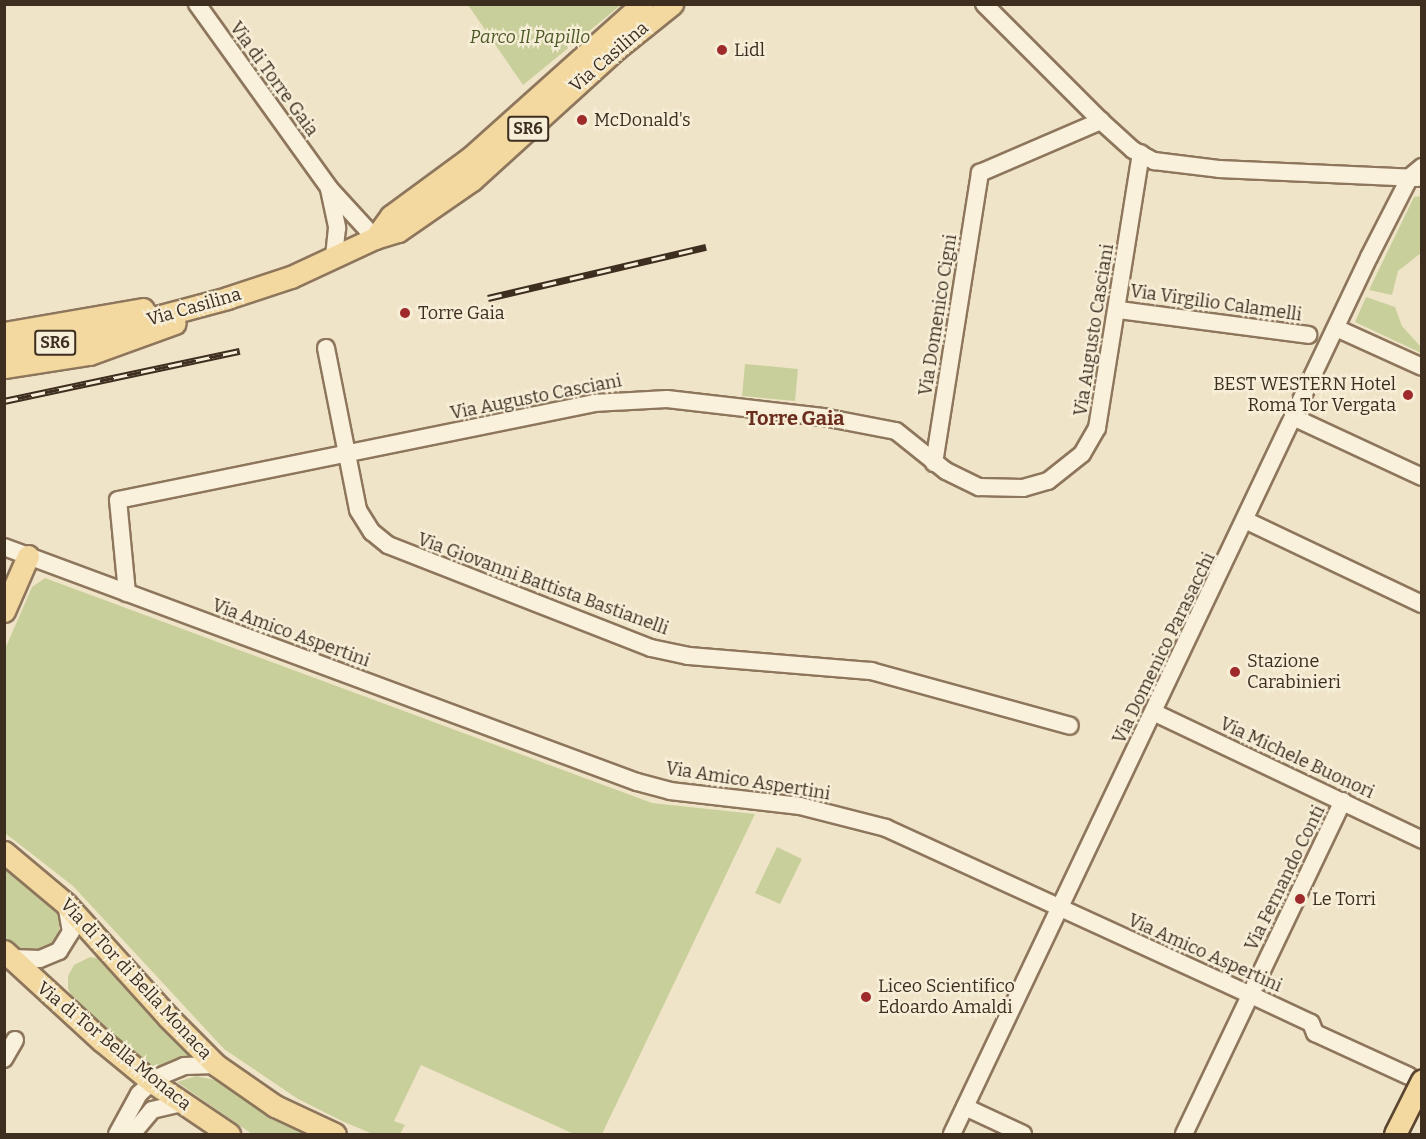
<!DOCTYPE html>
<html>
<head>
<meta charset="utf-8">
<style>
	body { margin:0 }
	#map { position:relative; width:1426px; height:1139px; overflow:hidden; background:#f0e4c8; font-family:Bitter,serif }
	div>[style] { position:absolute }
	.green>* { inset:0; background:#c9cf9b }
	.roads { filter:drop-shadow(2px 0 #8d765c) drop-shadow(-2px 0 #8d765c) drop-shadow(0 2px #8d765c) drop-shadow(0 -2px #8d765c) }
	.minor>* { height:16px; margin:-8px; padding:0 8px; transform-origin:8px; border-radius:8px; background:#faf1dc }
	.major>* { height:21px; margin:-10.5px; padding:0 10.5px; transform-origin:10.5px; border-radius:10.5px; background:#f3d9a0 }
	.rail>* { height:7px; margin-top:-3.5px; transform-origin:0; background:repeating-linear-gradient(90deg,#f7eed8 0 14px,#3d2e20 0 28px); box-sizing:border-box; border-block:2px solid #3d2e20 }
	.bridges { filter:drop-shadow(2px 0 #5b4430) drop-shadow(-2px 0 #5b4430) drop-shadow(0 2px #5b4430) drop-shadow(0 -2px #5b4430) }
	.major-bridge>* { height:21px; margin:-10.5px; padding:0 10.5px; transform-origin:10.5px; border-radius:10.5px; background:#f3d9a0 }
	.dots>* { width:16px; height:16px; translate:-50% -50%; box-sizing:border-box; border:3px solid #f7eed8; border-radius:50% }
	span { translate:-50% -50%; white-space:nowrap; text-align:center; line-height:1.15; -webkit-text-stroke:4.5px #f7eed8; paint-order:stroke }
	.shield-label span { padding:2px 4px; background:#f7eed8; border:2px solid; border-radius:4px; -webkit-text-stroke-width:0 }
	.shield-label { font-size:16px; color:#3d2e20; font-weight:700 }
	.park-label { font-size:18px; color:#4d5a26; font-style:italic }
	.poi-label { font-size:18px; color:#3d2e20 }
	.left { translate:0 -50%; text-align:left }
	.right { translate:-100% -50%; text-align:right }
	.street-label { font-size:18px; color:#3d2e20 }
	.neighbourhood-label { font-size:20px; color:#6b2e1e; font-weight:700 }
	.frame { position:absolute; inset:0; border:6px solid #3d2e20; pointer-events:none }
</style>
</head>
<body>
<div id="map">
	<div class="green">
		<div style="clip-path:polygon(468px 5px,621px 5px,523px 85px)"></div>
		<div style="clip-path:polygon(1421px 196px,1421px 253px,1398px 271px,1392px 295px,1369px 290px,1414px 197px)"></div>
		<div style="clip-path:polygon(1366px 297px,1395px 307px,1402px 326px,1421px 347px,1421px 353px,1355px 322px)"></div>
		<div style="clip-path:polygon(745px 364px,798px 369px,795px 401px,742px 396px)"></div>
		<div style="clip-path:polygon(45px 578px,652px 803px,755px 814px,602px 1134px,574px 1134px,421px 1065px,394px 1121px,405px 1125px,400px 1134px,373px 1134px,344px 1122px,298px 1099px,224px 1049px,73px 886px,5px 833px,5px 649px,32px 587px)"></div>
		<div style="clip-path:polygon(777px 847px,802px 859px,780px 904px,755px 893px)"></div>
		<div style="clip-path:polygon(5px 863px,59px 916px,59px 937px,46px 951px,21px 952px,5px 939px)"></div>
		<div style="clip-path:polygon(90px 957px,102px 959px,193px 1056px,170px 1061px,155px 1070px,74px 1000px,68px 989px,68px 976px,74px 965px)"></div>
		<div style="clip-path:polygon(196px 1076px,219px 1081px,308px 1134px,252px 1134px,177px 1082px)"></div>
	</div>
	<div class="roads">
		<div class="minor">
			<div style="left:197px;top:4px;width:226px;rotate:54.3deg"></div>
			<div style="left:329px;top:188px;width:68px;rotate:47.4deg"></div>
			<div style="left:984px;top:4px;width:165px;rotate:45deg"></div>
			<div style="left:1101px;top:121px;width:43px;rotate:42.2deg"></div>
			<div style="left:1133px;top:150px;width:24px;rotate:28deg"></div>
			<div style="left:1154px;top:161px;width:65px;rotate:7deg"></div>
			<div style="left:1219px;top:169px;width:199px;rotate:2.6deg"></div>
			<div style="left:329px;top:189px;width:40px;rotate:78deg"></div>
			<div style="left:337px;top:228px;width:29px;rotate:96deg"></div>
			<div style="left:1119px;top:310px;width:191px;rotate:7.5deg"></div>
			<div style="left:1336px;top:328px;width:94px;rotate:24.4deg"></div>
			<div style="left:326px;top:348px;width:165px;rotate:78.8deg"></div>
			<div style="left:358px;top:510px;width:26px;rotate:58deg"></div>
			<div style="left:372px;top:532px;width:21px;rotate:39deg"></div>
			<div style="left:388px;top:545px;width:282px;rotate:21.4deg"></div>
			<div style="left:651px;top:648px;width:38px;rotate:12deg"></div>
			<div style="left:688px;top:656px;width:184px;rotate:4.7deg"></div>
			<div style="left:871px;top:671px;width:206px;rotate:15.4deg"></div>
			<div style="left:1295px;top:418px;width:140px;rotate:24.9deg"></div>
			<div style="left:934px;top:463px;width:294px;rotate:-81deg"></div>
			<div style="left:980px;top:173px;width:132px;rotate:-23.3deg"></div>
			<div style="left:1247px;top:521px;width:194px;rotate:25.4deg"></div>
			<div style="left:4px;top:547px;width:675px;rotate:20.37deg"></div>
			<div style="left:637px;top:782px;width:34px;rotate:15deg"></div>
			<div style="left:670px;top:791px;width:131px;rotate:6.6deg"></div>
			<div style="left:800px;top:806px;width:89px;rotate:14.3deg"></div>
			<div style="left:886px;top:828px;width:401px;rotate:24.6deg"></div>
			<div style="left:1251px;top:995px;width:66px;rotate:25deg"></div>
			<div style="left:1311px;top:1023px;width:11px;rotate:68deg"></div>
			<div style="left:1315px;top:1033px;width:103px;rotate:24.6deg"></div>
			<div style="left:127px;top:593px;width:93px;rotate:-95.5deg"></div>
			<div style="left:118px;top:500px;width:486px;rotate:-11.5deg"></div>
			<div style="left:594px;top:403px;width:73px;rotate:-3.1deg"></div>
			<div style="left:667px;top:399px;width:157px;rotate:6.6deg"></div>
			<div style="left:823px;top:417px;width:74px;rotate:10.9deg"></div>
			<div style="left:896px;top:431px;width:64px;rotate:38.7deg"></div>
			<div style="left:946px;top:471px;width:37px;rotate:26deg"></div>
			<div style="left:979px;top:487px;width:44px;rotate:1.3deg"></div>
			<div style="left:1023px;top:488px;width:26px;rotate:-16deg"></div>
			<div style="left:1048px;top:481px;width:43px;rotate:-38.5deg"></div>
			<div style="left:1082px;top:454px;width:30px;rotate:-60deg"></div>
			<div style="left:1097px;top:428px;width:278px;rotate:-80.9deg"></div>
			<div style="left:1155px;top:713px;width:296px;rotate:25.4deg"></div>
			<div style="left:12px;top:958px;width:28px;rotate:2deg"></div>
			<div style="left:40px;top:959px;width:21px;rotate:-23deg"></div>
			<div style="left:59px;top:951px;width:22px;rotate:-58deg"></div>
			<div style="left:71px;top:932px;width:28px;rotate:-100deg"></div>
			<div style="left:4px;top:1059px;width:22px;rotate:-60deg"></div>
			<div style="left:965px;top:1107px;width:64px;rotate:25deg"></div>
			<div style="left:117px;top:1134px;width:46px;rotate:-61.2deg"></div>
			<div style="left:139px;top:1094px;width:23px;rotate:-43deg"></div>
			<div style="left:156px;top:1078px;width:30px;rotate:-23deg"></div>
			<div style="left:184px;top:1066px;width:32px;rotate:-2deg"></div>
			<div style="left:132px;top:1134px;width:31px;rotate:-50deg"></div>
			<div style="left:152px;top:1110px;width:31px;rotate:-13deg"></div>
			<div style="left:952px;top:1134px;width:971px;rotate:-64.57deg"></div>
			<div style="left:1369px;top:257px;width:90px;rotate:-62.9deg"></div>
			<div style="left:1410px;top:177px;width:16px;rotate:-40deg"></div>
			<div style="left:1184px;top:1134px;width:369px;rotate:-64.5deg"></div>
		</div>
		<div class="major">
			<div style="left:375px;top:238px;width:27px;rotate:-54deg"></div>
			<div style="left:391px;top:216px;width:98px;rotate:-36.3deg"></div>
			<div style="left:470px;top:158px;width:231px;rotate:-41.8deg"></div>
			<div style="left:4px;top:333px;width:141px;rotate:-9.8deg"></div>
			<div style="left:4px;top:350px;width:64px;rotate:-8.1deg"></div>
			<div style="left:67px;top:341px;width:166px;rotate:-15deg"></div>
			<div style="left:227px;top:298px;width:67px;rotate:-18.2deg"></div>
			<div style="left:291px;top:277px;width:93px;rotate:-24.9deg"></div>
			<div style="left:375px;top:238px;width:24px;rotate:-17deg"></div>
			<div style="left:398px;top:231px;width:90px;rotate:-34.6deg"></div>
			<div style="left:472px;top:180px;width:195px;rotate:-42.3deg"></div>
			<div style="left:616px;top:49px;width:72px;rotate:-38.8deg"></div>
			<div style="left:4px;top:367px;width:86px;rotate:-8.7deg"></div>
			<div style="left:89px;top:354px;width:91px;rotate:-19.8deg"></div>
			<div style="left:4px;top:611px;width:60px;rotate:-66.4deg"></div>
			<div style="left:4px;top:852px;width:81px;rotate:40deg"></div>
			<div style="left:66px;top:904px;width:152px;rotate:47.9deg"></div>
			<div style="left:168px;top:1017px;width:68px;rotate:45deg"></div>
			<div style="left:216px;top:1065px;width:72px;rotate:34.8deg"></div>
			<div style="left:275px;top:1106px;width:66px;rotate:25deg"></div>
			<div style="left:4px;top:951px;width:133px;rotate:42.6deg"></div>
			<div style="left:102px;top:1041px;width:65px;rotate:39.4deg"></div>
			<div style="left:152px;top:1082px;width:93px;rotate:34deg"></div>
		</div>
	</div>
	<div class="rail">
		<div style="left:488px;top:298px;width:224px;rotate:-13.2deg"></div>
		<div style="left:4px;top:401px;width:241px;rotate:-12deg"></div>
	</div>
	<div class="bridges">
		<div class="major-bridge">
			<div style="left:1395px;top:1134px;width:60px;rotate:-63.4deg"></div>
		</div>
	</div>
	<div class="dots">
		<div style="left:722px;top:50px;background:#9e2a2b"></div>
		<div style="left:582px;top:120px;background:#9e2a2b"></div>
		<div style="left:405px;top:313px;background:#9e2a2b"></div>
		<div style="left:1408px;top:395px;background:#9e2a2b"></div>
		<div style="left:1235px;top:672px;background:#9e2a2b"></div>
		<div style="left:1300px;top:899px;background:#9e2a2b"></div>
		<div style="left:866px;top:997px;background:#9e2a2b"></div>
	</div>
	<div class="shield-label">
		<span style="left:528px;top:129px">SR6</span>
		<span style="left:55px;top:343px">SR6</span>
	</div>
	<div class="park-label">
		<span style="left:530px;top:37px">Parco Il Papillo</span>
	</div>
	<div class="poi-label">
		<span class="left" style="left:734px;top:50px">Lidl</span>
		<span class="left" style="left:594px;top:120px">McDonald's</span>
		<span class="left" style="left:418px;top:313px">Torre Gaia</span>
		<span class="right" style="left:1396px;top:395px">BEST WESTERN Hotel<br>Roma Tor Vergata</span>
		<span class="left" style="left:1247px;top:672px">Stazione<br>Carabinieri</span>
		<span class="left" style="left:1312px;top:899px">Le Torri</span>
		<span class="left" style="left:878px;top:997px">Liceo Scientifico<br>Edoardo Amaldi</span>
	</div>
	<div class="street-label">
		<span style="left:609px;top:57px;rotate:-41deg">Via Casilina</span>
		<span style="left:274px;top:79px;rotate:54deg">Via di Torre Gaia</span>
		<span style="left:1216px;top:303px;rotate:8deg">Via Virgilio Calamelli</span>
		<span style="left:194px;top:307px;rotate:-16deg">Via Casilina</span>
		<span style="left:938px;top:315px;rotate:-81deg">Via Domenico Cigni</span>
		<span style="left:1094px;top:330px;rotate:-81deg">Via Augusto Casciani</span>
		<span style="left:536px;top:397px;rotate:-11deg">Via Augusto Casciani</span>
		<span style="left:543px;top:584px;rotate:20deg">Via Giovanni Battista Bastianelli</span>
		<span style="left:291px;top:633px;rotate:20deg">Via Amico Aspertini</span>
		<span style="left:1164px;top:648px;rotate:-64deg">Via Domenico Parasacchi</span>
		<span style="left:1297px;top:758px;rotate:25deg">Via Michele Buonori</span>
		<span style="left:748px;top:781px;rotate:9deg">Via Amico Aspertini</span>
		<span style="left:1285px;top:878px;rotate:-64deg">Via Fernando Conti</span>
		<span style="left:1205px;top:953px;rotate:24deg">Via Amico Aspertini</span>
		<span style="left:136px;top:979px;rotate:47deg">Via di Tor di Bella Monaca</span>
		<span style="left:114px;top:1046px;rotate:39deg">Via di Tor Bella Monaca</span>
	</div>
	<div class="neighbourhood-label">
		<span style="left:795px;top:418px">Torre Gaia</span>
	</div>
	<div class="frame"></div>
</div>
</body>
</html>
